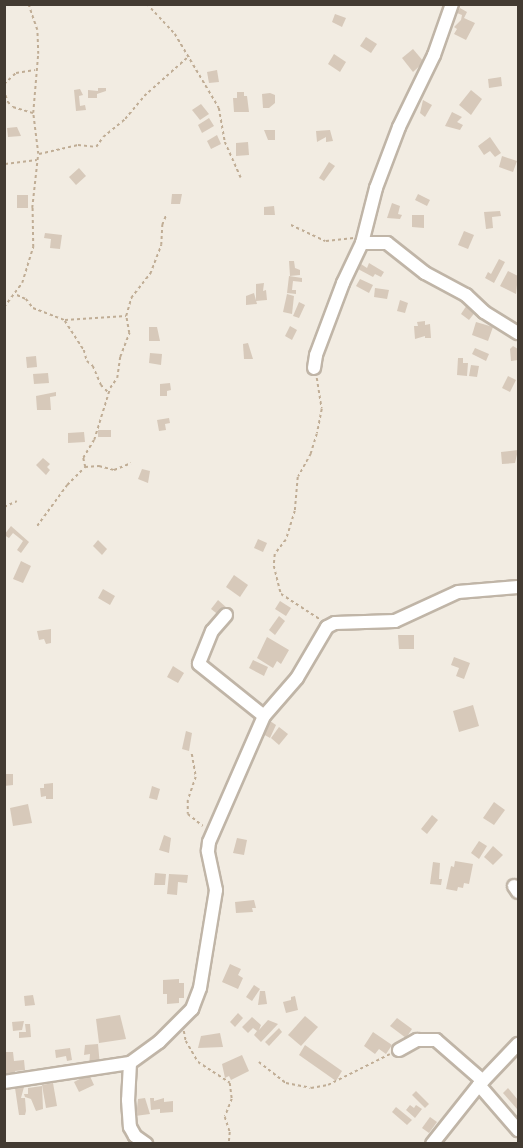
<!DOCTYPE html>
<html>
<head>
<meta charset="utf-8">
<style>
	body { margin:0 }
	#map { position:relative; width:523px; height:1148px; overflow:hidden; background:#f2ece2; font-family:Jost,sans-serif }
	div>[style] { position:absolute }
	.building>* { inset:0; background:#d7c9ba }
	.path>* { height:1.5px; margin-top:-0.75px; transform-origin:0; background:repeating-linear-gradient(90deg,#c0ad95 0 3px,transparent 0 6px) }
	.roads { filter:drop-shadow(2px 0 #c0b5a7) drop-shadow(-2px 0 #c0b5a7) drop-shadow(0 2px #c0b5a7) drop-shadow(0 -2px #c0b5a7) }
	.minor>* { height:12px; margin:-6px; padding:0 6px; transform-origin:6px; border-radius:6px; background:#fff }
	span { translate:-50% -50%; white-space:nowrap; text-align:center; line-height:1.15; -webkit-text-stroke:4.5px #fff; paint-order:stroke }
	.frame { position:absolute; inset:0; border:6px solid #433b32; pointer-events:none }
</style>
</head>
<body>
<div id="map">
	<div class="building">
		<div style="clip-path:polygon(460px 8px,467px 12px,464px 18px,475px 23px,466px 40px,454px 34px,457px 29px,454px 27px,461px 20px,462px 15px,457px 13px)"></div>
		<div style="clip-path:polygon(335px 14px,346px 18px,342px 27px,332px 22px)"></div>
		<div style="clip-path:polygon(366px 37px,377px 44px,371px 53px,360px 46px)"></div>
		<div style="clip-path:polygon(413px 49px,424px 62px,413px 72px,402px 58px)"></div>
		<div style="clip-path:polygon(334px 54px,346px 62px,340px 72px,328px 64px)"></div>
		<div style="clip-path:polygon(217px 70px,219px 82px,209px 83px,207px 72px)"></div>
		<div style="clip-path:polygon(501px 77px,502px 86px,489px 88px,488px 79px)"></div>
		<div style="clip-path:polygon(98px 88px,106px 88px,106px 91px,97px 94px,97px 98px,88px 98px,88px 90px,98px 91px)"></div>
		<div style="clip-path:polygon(80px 89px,83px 95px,79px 96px,80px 106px,85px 105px,86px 110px,76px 111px,74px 90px)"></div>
		<div style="clip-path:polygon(471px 90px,482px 99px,471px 115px,459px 105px)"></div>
		<div style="clip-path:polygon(237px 92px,244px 92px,244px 96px,247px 96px,249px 112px,234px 112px,233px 98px,237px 98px)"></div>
		<div style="clip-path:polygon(270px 93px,275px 95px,275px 103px,269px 108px,263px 108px,262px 94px)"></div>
		<div style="clip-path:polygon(423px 100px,432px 105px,425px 117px,420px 113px)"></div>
		<div style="clip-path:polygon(201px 104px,209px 114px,200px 120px,192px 110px)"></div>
		<div style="clip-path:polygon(452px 112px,462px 117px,457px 122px,463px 125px,460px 130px,445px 126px)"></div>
		<div style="clip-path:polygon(209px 118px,214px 126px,202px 133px,198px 125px)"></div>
		<div style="clip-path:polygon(17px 127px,21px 136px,8px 137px,7px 128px)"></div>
		<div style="clip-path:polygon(264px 130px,275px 130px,275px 140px,268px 140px)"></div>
		<div style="clip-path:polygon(330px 130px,333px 141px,326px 142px,326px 137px,317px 142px,316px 131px)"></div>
		<div style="clip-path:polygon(217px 135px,221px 144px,211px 149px,207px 141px)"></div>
		<div style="clip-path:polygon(490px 137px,501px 153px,495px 157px,490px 151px,484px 155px,478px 146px)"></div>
		<div style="clip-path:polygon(248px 142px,249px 155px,236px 156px,236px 143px)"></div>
		<div style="clip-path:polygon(502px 156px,517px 161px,513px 172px,499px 167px)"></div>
		<div style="clip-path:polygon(329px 162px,335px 166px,324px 181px,319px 178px)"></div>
		<div style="clip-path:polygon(79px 168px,86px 176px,76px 185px,69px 177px)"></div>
		<div style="clip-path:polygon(172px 194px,182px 194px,180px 204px,171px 204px)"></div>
		<div style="clip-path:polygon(418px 194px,430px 200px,427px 206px,415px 200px)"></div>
		<div style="clip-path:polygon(17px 195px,28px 195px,28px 208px,17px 208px)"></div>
		<div style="clip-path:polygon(392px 203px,400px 206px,398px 214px,402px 215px,400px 219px,387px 218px)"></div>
		<div style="clip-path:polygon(274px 206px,275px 215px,264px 215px,264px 207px)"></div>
		<div style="clip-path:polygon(500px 211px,501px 216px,492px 217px,493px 228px,486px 229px,484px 212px)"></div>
		<div style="clip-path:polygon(412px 215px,424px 215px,424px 228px,412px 227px)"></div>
		<div style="clip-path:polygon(464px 231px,474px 235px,468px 249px,458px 245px)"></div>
		<div style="clip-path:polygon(45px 233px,62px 235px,60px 249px,50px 248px,51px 239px,44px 238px)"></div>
		<div style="clip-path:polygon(499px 259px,505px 262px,494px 283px,485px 278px,488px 272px,491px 274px)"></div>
		<div style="clip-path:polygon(289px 261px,294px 261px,295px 268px,300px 270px,300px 275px,290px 276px)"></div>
		<div style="clip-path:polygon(369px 263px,384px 272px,381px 277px,375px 274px,373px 277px,358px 269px,361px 264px,367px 268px)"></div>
		<div style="clip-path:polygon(508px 271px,518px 276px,516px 294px,500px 286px)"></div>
		<div style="clip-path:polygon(289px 276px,302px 278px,302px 282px,293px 281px,292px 290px,296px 290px,296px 294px,287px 293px)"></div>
		<div style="clip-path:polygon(360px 279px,373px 285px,369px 293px,356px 286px)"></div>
		<div style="clip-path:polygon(264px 283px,263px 291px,266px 290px,267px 300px,256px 301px,256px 284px)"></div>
		<div style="clip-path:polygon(375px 288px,389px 290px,387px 299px,374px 297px)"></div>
		<div style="clip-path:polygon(254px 293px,257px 304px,246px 305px,246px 296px)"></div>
		<div style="clip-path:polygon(287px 294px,294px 296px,292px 314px,283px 312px)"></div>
		<div style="clip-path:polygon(400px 300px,408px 303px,405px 313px,397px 311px)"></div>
		<div style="clip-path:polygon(299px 302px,305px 305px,299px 318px,293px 316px)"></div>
		<div style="clip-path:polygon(467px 305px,476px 311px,469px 320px,461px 314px)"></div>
		<div style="clip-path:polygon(425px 321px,425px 325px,430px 324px,431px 338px,425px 338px,425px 336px,415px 339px,414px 326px,418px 326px,417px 322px)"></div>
		<div style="clip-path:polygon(476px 322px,493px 327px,488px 341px,472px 335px)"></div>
		<div style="clip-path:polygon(290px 326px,297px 330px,292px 340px,285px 336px)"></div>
		<div style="clip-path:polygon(149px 327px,157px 327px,160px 341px,149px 341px)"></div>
		<div style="clip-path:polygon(248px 343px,253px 359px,244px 359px,243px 344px)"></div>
		<div style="clip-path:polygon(513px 346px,518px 349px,518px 360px,511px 361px,510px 349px)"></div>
		<div style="clip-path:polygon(475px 348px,489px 354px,486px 361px,472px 354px)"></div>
		<div style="clip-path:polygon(150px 353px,162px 354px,161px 365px,149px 363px)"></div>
		<div style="clip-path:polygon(36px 356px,37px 367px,27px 368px,26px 357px)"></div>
		<div style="clip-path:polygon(458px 358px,463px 358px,463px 363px,468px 363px,467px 376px,457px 375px)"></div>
		<div style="clip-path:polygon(471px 365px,479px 366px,477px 377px,469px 376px)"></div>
		<div style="clip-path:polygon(48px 373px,49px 383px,34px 384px,33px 374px)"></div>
		<div style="clip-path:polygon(508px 376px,516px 380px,510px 392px,502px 388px)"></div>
		<div style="clip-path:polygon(170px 383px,171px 390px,167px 391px,167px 396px,160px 396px,160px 384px)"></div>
		<div style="clip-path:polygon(56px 392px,56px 396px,50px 397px,51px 410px,37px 410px,36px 396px)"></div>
		<div style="clip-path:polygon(169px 418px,170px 423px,165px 424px,166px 430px,159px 431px,157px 420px)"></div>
		<div style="clip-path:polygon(98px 430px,111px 430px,111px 437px,98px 437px)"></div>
		<div style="clip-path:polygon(84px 432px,85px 442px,68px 443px,68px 433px)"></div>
		<div style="clip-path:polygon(518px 450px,515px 463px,502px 464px,501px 452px)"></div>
		<div style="clip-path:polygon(43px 458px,50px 464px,47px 467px,50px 470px,46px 475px,36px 465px)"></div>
		<div style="clip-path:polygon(142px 469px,150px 471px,148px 483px,138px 479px)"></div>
		<div style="clip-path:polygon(11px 526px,29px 542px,21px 553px,17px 550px,23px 541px,13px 533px,9px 538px,4px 535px)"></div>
		<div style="clip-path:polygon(258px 539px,267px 543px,263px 552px,254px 548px)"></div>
		<div style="clip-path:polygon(98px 540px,107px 549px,102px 555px,93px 546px)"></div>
		<div style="clip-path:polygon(21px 561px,31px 566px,23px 583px,13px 579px)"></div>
		<div style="clip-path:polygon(234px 575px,248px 585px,240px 597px,226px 587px)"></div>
		<div style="clip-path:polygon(103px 589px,115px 596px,110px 605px,98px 598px)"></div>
		<div style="clip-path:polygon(218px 600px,227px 608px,220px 616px,211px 609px)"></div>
		<div style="clip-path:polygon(280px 601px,291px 608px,286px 616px,275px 609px)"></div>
		<div style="clip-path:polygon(279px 616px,285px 621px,275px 635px,269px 630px)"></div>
		<div style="clip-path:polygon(51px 629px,51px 643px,46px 644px,44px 639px,39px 640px,37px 631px)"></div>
		<div style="clip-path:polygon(398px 635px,414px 635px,414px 649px,399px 649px)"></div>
		<div style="clip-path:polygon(267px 637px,289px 650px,281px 664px,277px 661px,273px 668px,257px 658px)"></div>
		<div style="clip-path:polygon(454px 657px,470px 663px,464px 679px,456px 676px,459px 668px,451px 665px)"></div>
		<div style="clip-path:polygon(253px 660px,268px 667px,264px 676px,249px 668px)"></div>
		<div style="clip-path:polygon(173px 666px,184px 673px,178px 683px,167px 677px)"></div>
		<div style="clip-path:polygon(473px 705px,479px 726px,459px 732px,453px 711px)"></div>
		<div style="clip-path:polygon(270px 721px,276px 725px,270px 738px,263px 734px)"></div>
		<div style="clip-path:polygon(279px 727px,288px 734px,279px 745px,271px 738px)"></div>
		<div style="clip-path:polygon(186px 731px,192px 733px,189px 751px,182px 749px)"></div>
		<div style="clip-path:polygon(4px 774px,13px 774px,13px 785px,4px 786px)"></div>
		<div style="clip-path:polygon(53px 783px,53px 799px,46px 799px,46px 796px,41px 797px,40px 788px,44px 788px,44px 784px)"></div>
		<div style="clip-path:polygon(152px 786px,160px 789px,157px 800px,149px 798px)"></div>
		<div style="clip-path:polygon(494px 802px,505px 810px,494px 825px,483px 818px)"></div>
		<div style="clip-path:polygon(28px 804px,32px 823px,13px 826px,10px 808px)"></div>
		<div style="clip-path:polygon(432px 815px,438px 820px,427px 834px,421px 829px)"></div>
		<div style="clip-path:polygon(164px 835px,171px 838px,169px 853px,159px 850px)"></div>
		<div style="clip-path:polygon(237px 838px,247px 840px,244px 855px,233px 853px)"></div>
		<div style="clip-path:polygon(479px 841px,487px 846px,479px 859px,471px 853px)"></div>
		<div style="clip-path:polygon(493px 846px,503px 855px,493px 865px,484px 857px)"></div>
		<div style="clip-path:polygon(455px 861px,473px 864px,469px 884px,464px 883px,463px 888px,458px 887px,457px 891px,446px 889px,451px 866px,454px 867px)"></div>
		<div style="clip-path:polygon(433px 862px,440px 863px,439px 879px,442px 879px,441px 885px,430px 884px)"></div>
		<div style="clip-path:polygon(155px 873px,166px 874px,165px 885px,154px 885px)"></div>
		<div style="clip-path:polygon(169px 874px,188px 875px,187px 883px,178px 882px,177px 895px,167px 894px)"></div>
		<div style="clip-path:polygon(254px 900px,256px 908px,252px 908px,253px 912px,236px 913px,235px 902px)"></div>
		<div style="clip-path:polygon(230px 964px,241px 969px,238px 975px,243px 978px,238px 989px,222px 982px)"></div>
		<div style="clip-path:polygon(179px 979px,179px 983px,184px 983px,184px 998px,179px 998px,179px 1003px,167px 1004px,167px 994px,163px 994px,163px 980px)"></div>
		<div style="clip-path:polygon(254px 985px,260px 989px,252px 1001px,246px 997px)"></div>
		<div style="clip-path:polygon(260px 991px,265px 991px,267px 1004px,258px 1005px)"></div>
		<div style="clip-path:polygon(33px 995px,35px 1005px,25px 1006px,24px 996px)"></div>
		<div style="clip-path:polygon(295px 996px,298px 1010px,286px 1013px,283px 1002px,291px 1000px,291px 997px)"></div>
		<div style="clip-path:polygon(238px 1013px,243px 1018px,235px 1027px,230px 1022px)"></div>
		<div style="clip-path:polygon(120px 1015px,126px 1039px,99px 1043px,96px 1019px)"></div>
		<div style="clip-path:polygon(305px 1016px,318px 1027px,301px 1046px,288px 1035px)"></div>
		<div style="clip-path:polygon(252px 1017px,261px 1025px,259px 1030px,268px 1020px,278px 1024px,261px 1042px,254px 1035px,257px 1031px,253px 1028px,248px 1033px,242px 1027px)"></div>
		<div style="clip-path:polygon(397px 1018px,412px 1029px,406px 1038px,390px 1026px)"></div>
		<div style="clip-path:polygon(24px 1021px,22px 1030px,13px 1031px,12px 1022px)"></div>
		<div style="clip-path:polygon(25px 1024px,30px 1024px,31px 1037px,19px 1038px,19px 1032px,26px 1032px)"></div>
		<div style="clip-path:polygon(279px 1028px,282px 1032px,269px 1046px,265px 1042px)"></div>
		<div style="clip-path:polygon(373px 1032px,392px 1045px,386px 1054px,379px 1049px,375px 1054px,364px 1046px)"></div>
		<div style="clip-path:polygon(220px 1033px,223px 1047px,198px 1048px,201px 1036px)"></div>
		<div style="clip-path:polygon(98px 1044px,100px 1066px,89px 1067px,90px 1054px,84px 1055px,85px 1045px)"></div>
		<div style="clip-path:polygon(305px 1045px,342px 1071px,336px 1081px,299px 1055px)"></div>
		<div style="clip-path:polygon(70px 1048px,72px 1060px,67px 1061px,66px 1056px,56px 1058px,55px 1050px)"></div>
		<div style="clip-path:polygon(4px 1052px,13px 1052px,14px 1061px,24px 1060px,25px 1070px,15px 1071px,16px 1075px,4px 1080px)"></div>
		<div style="clip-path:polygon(242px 1055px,249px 1071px,231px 1080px,229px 1076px,225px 1078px,222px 1064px)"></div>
		<div style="clip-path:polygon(89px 1074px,94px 1085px,79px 1092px,74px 1082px)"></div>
		<div style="clip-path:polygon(53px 1083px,57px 1106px,46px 1108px,42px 1085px)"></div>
		<div style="clip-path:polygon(42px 1086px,43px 1109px,36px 1111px,31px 1099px,25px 1097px,24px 1094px,28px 1094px,28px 1088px)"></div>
		<div style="clip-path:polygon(24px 1087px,21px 1098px,25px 1098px,26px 1111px,25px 1115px,19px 1115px,15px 1088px)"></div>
		<div style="clip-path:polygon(508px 1088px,518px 1100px,517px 1109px,503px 1093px)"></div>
		<div style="clip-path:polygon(416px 1091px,429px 1104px,425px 1108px,412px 1095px)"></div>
		<div style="clip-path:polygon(145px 1098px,150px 1114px,135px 1116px,134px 1108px,137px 1108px,138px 1099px)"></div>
		<div style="clip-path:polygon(150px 1098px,154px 1098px,154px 1101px,164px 1098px,164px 1102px,173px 1101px,173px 1112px,160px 1113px,160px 1109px,151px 1110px)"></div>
		<div style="clip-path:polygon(410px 1105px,414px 1108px,416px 1105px,422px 1109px,415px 1118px,406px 1110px)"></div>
		<div style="clip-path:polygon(396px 1107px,412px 1120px,407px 1125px,392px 1112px)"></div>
		<div style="clip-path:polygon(430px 1117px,437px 1122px,429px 1133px,422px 1128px)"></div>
	</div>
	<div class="path">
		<div style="left:147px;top:4px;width:41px;rotate:47deg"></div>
		<div style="left:175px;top:34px;width:86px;rotate:59.3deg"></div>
		<div style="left:219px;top:108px;width:35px;rotate:80deg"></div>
		<div style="left:225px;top:142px;width:39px;rotate:66deg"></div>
		<div style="left:4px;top:84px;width:16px;rotate:-43deg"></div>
		<div style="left:16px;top:73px;width:19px;rotate:-9deg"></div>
		<div style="left:4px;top:90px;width:13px;rotate:72deg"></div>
		<div style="left:8px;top:102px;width:7px;rotate:45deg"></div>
		<div style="left:13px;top:107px;width:21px;rotate:17deg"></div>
		<div style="left:39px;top:154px;width:40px;rotate:-13deg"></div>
		<div style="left:78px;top:145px;width:18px;rotate:6deg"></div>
		<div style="left:96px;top:147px;width:12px;rotate:-55deg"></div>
		<div style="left:103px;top:137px;width:28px;rotate:-39deg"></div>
		<div style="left:125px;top:119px;width:30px;rotate:-50deg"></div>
		<div style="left:144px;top:96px;width:60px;rotate:-41.6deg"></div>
		<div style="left:5px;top:164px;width:32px;rotate:-7deg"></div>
		<div style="left:291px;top:225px;width:38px;rotate:25deg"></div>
		<div style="left:326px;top:241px;width:28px;rotate:-6deg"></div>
		<div style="left:17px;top:295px;width:10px;rotate:24deg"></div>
		<div style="left:26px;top:299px;width:11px;rotate:52deg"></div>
		<div style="left:33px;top:308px;width:34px;rotate:21deg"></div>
		<div style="left:65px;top:320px;width:61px;rotate:-3.8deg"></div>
		<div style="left:126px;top:316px;width:19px;rotate:-74deg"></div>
		<div style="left:131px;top:298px;width:31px;rotate:-52deg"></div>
		<div style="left:150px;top:274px;width:31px;rotate:-69deg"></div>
		<div style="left:161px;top:245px;width:20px;rotate:-87deg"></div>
		<div style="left:162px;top:225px;width:11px;rotate:-68deg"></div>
		<div style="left:4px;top:307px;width:30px;rotate:-53deg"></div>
		<div style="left:22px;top:283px;width:38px;rotate:-73deg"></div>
		<div style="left:33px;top:247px;width:39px;rotate:-91deg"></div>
		<div style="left:32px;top:208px;width:54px;rotate:-83.7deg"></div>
		<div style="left:38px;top:154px;width:41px;rotate:-97deg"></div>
		<div style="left:33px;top:113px;width:59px;rotate:-85.2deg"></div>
		<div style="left:38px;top:54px;width:24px;rotate:-92deg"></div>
		<div style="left:37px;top:30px;width:28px;rotate:-109deg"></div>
		<div style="left:65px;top:321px;width:35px;rotate:57deg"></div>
		<div style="left:84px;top:350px;width:11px;rotate:75deg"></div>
		<div style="left:87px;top:361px;width:8px;rotate:40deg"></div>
		<div style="left:93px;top:366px;width:21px;rotate:67deg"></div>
		<div style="left:101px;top:385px;width:10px;rotate:45deg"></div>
		<div style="left:317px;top:378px;width:31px;rotate:81deg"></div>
		<div style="left:322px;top:409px;width:25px;rotate:101deg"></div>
		<div style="left:317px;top:434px;width:21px;rotate:107deg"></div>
		<div style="left:311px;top:454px;width:26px;rotate:119deg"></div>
		<div style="left:298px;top:477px;width:34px;rotate:95deg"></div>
		<div style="left:295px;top:511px;width:30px;rotate:107deg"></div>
		<div style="left:286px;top:540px;width:18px;rotate:128deg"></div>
		<div style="left:275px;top:554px;width:12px;rotate:95deg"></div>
		<div style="left:274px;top:566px;width:29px;rotate:76deg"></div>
		<div style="left:281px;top:594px;width:48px;rotate:33deg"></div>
		<div style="left:85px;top:467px;width:14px;rotate:-4deg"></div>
		<div style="left:99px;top:466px;width:16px;rotate:15deg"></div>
		<div style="left:114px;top:470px;width:18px;rotate:-22deg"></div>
		<div style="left:4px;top:507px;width:14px;rotate:-25deg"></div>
		<div style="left:37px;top:526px;width:51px;rotate:-53.8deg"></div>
		<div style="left:67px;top:485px;width:25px;rotate:-45deg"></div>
		<div style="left:85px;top:467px;width:9px;rotate:-103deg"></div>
		<div style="left:83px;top:458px;width:21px;rotate:-59deg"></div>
		<div style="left:94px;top:440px;width:54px;rotate:-72.9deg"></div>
		<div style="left:110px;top:388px;width:12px;rotate:-55deg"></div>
		<div style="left:117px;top:378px;width:21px;rotate:-82deg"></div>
		<div style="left:120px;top:357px;width:26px;rotate:-69deg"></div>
		<div style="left:129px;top:333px;width:17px;rotate:-100deg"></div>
		<div style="left:192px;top:754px;width:23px;rotate:80deg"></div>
		<div style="left:196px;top:777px;width:24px;rotate:109deg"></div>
		<div style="left:188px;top:800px;width:14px;rotate:90deg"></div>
		<div style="left:188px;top:814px;width:19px;rotate:39deg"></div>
		<div style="left:184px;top:1031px;width:10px;rotate:79deg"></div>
		<div style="left:186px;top:1041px;width:24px;rotate:60deg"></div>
		<div style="left:198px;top:1062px;width:38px;rotate:33deg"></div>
		<div style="left:230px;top:1083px;width:16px;rotate:83deg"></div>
		<div style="left:232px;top:1099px;width:19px;rotate:111deg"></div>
		<div style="left:225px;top:1117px;width:16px;rotate:72deg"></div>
		<div style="left:230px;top:1132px;width:12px;rotate:95deg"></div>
		<div style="left:259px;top:1062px;width:34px;rotate:38deg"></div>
		<div style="left:286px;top:1083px;width:25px;rotate:11deg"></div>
		<div style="left:311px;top:1088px;width:17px;rotate:-10deg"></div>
		<div style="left:328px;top:1085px;width:69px;rotate:-26.6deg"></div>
	</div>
	<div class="roads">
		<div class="minor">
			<div style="left:362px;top:243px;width:25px"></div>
			<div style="left:387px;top:243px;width:48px;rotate:38.3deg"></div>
			<div style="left:425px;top:273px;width:47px;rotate:28.2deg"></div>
			<div style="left:466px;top:295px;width:25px;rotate:43deg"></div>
			<div style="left:484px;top:312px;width:40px;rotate:32deg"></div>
			<div style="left:314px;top:368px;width:13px;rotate:-81deg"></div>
			<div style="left:316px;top:355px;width:77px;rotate:-69.4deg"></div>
			<div style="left:343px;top:283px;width:44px;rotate:-64.6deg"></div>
			<div style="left:362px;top:243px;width:57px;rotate:-75.7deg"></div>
			<div style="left:376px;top:188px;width:65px;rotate:-69.3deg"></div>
			<div style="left:399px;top:127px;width:80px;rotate:-64.1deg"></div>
			<div style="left:434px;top:55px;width:54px;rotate:-70.6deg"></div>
			<div style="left:226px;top:615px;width:21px;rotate:131deg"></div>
			<div style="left:212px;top:631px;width:35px;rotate:112deg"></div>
			<div style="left:199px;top:664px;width:83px;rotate:38.7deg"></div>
			<div style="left:514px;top:886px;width:7px;rotate:56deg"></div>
			<div style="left:399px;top:1050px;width:21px;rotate:-29deg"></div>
			<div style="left:417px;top:1040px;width:19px"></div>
			<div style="left:436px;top:1040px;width:62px;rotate:41.1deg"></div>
			<div style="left:130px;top:1063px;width:37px;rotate:93deg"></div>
			<div style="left:128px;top:1100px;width:27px;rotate:86deg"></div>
			<div style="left:130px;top:1127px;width:10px;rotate:61deg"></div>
			<div style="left:135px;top:1136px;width:14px;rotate:36deg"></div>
			<div style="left:4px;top:1082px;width:127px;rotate:-8.6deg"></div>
			<div style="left:130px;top:1063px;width:36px;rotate:-36deg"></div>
			<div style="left:159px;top:1042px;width:47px;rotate:-45deg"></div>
			<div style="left:192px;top:1009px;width:22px;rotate:-69deg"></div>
			<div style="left:200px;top:988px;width:99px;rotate:-80.7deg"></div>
			<div style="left:216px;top:890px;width:40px;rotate:-102deg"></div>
			<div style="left:208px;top:851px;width:9px;rotate:-84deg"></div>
			<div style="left:209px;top:842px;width:137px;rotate:-66.4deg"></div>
			<div style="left:264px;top:716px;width:50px;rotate:-49deg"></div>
			<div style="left:297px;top:678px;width:59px;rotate:-59.5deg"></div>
			<div style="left:327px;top:627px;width:9px;rotate:-27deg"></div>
			<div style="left:335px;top:623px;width:60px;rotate:-1.9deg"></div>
			<div style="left:395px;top:621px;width:69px;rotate:-24.7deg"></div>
			<div style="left:458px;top:592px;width:60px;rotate:-4.8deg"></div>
			<div style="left:479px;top:1085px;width:60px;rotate:49.1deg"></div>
			<div style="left:432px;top:1144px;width:75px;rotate:-51.5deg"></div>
			<div style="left:479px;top:1085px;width:57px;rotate:-46.4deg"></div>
		</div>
	</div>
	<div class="frame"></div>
</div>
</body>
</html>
